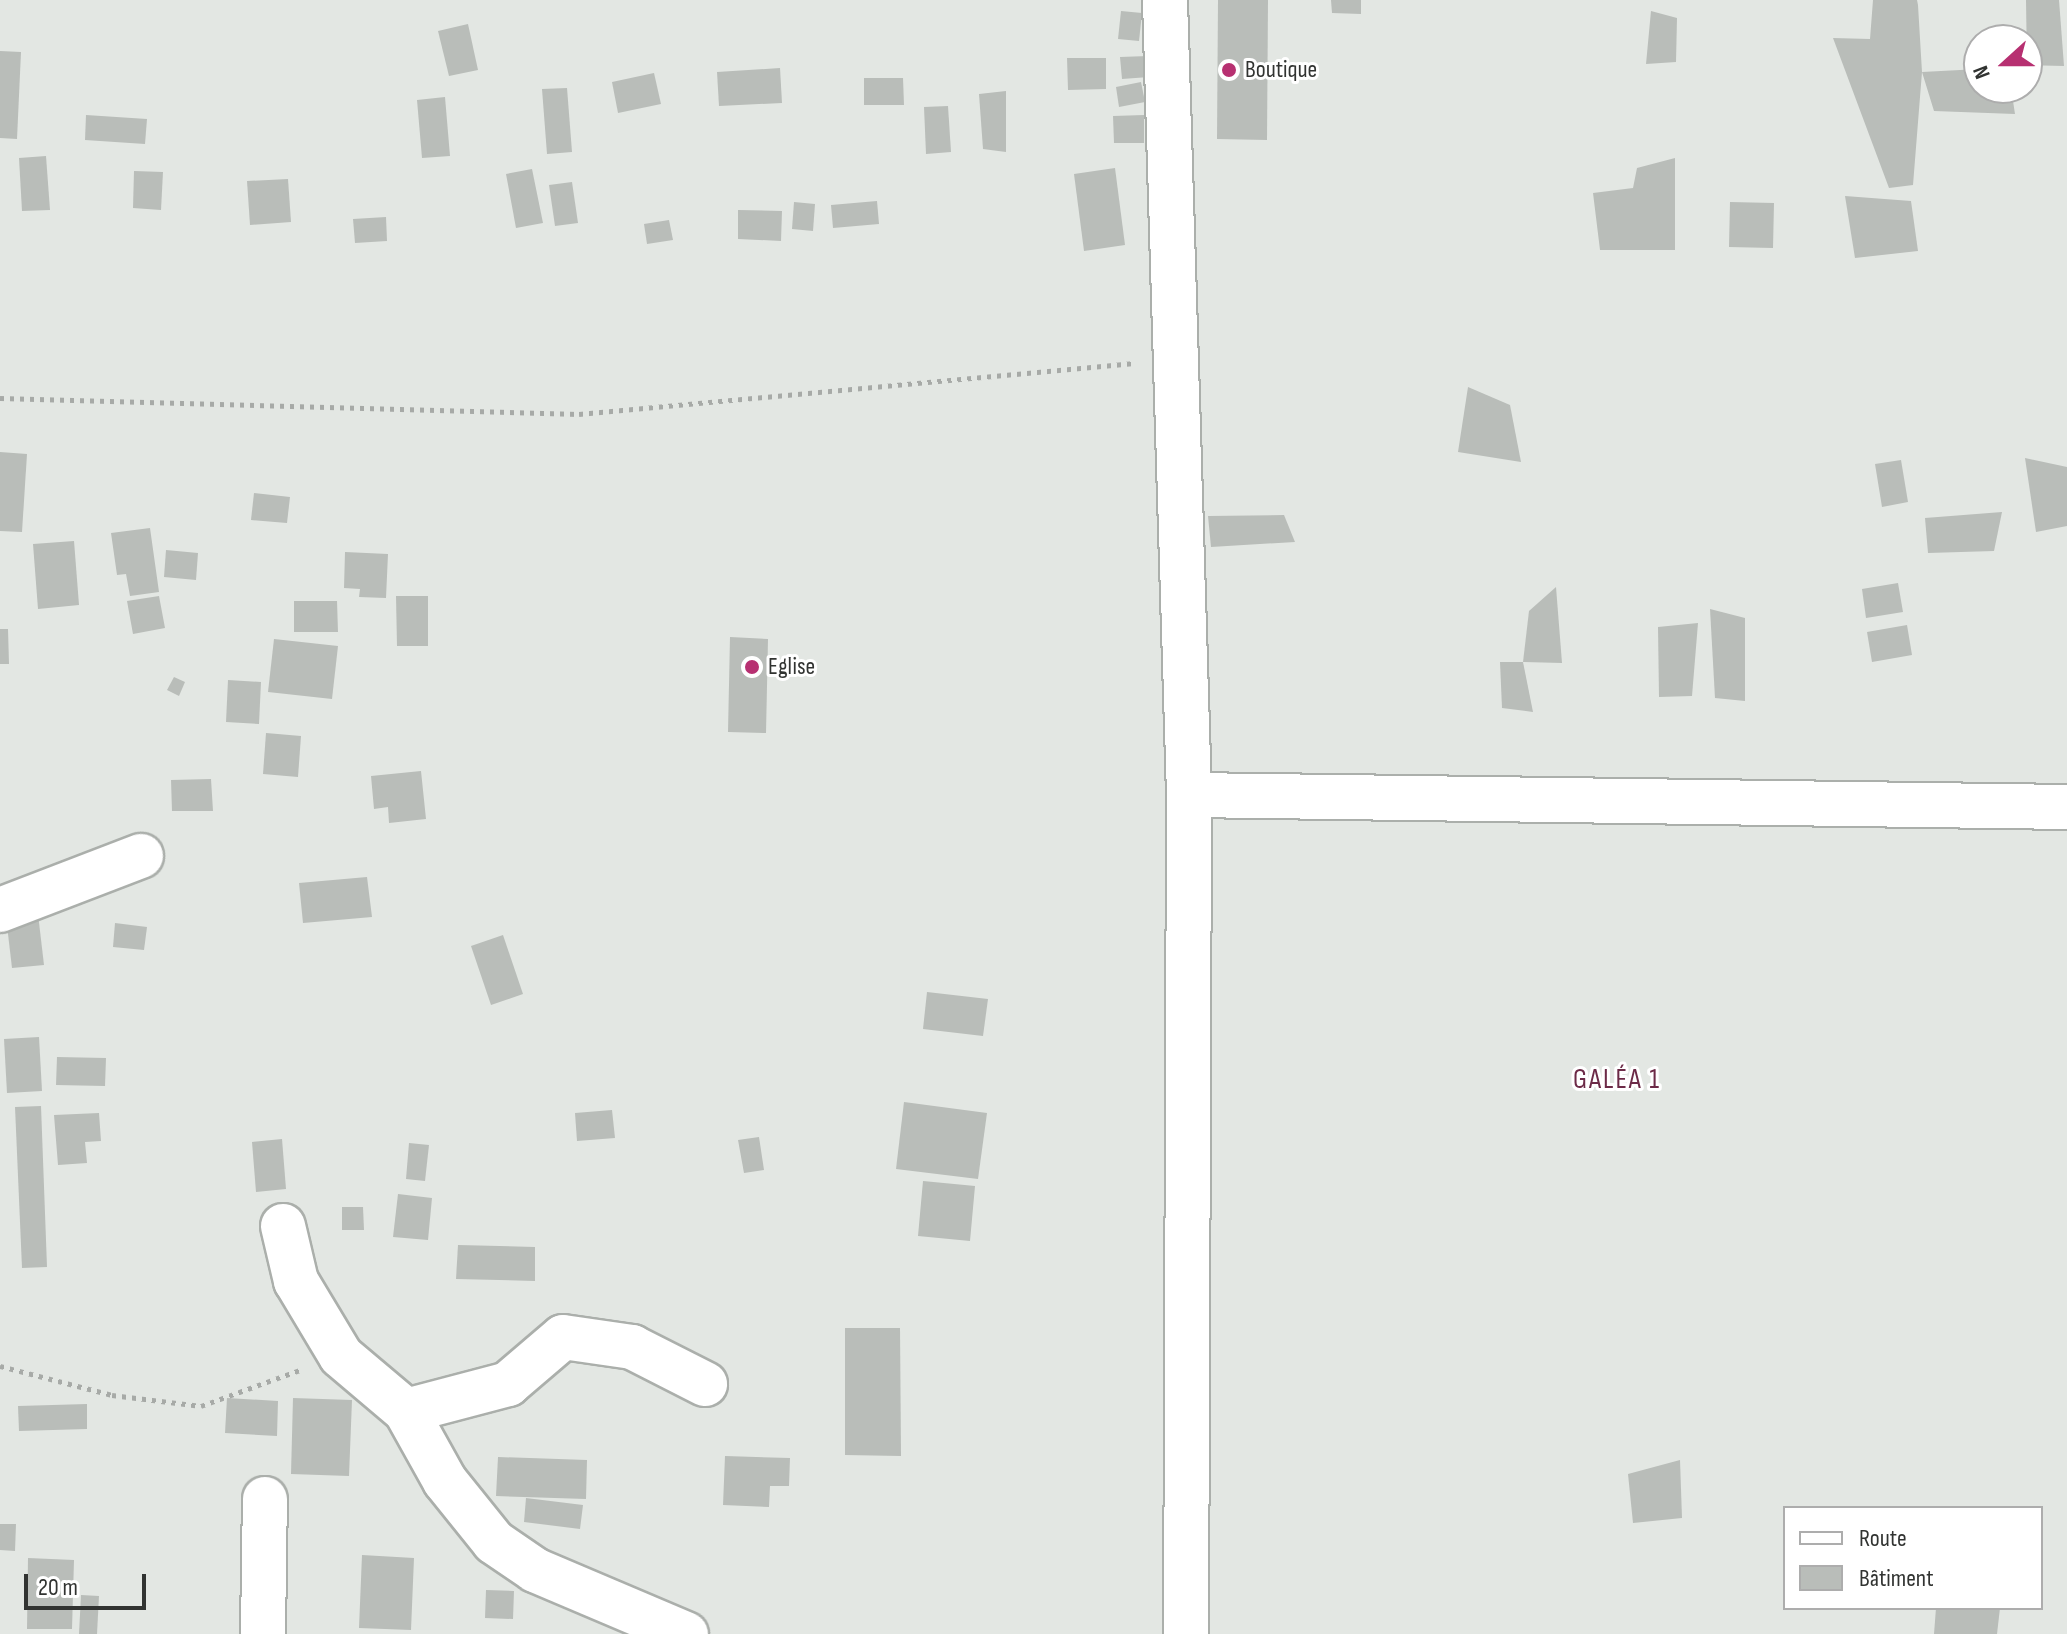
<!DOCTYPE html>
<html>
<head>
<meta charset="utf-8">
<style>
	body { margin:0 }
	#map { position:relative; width:2067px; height:1634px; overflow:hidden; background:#e3e7e3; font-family:"Sofia Sans Condensed",sans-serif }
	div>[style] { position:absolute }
	.building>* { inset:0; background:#b9bdb9 }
	.path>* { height:5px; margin-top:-2.5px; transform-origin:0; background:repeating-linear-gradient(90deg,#a7aaa7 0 4px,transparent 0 10px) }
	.roads { filter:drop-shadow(2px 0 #abafab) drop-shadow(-2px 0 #abafab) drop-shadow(0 2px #abafab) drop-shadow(0 -2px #abafab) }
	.minor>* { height:44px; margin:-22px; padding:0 22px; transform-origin:22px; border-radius:22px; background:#fff }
	.dots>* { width:22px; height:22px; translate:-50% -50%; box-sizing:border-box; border:4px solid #fff; border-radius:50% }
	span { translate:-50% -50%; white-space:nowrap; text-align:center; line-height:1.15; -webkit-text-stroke:6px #fff; paint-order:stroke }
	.poi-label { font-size:24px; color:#313331 }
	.left { translate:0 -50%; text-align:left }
	.quarter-label { font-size:28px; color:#6c2a47; letter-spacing:2px }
	.legend { position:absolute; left:1783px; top:1506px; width:260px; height:104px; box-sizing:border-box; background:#fff; border:2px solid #adadad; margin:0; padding:10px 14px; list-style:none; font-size:24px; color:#313331 }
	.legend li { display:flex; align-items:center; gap:16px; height:40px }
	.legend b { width:40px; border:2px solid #adadad }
	.north { position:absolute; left:1963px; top:24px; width:80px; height:80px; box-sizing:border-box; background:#fff; border:2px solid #adadad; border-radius:50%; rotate:249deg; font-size:22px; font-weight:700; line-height:32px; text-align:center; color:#313331 }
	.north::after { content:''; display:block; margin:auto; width:28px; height:36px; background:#b73071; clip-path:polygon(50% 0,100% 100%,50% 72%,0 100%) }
	.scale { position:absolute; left:24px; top:1574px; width:122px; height:36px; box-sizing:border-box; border:4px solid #313331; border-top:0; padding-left:10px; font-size:24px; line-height:28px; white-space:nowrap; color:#313331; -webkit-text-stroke:6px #fff; paint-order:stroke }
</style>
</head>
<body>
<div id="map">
	<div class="building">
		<div style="clip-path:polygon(1218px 0,1268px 0,1267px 140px,1217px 139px)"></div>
		<div style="clip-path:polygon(1331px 0,1361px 0,1361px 14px,1332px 13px)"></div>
		<div style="clip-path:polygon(1873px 0,1917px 0,1918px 5px,1922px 72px,1913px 185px,1889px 188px,1833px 38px,1870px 39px)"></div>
		<div style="clip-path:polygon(2026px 0,2059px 0,2064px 66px,2027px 65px)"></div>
		<div style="clip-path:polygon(1121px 11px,1142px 13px,1139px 41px,1118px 39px)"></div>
		<div style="clip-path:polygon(1651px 11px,1677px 18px,1676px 62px,1646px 64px)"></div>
		<div style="clip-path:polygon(468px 24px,478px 70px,449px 76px,438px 31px)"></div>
		<div style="clip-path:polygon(0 51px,21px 52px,17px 139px,0 138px)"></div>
		<div style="clip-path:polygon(1148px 56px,1149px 77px,1122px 79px,1120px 57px)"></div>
		<div style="clip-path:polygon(1067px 58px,1106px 58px,1106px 89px,1068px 90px)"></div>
		<div style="clip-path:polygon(780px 68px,782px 103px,719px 106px,717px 72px)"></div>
		<div style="clip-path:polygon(1979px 69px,1979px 88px,2011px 88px,2015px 114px,1934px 111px,1922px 72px)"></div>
		<div style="clip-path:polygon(654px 73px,661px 104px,618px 113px,612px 82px)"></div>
		<div style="clip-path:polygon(864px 78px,903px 78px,904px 105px,864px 105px)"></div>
		<div style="clip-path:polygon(1141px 82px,1145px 102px,1119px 107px,1116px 87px)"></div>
		<div style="clip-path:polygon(567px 88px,572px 152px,547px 154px,542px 89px)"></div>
		<div style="clip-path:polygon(1006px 91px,1006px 152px,983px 149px,979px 94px)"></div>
		<div style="clip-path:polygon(445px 97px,450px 156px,422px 158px,417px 100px)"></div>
		<div style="clip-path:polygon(948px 106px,951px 152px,926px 154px,924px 107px)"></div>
		<div style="clip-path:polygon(86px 115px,147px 119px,145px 144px,85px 140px)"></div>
		<div style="clip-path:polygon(1144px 115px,1144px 143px,1114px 143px,1113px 116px)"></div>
		<div style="clip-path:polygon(46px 156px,50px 210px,22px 211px,19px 158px)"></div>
		<div style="clip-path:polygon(1675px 158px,1675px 250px,1600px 250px,1593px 193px,1633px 188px,1637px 168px)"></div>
		<div style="clip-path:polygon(1115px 168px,1125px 245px,1084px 251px,1074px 174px)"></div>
		<div style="clip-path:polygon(532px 169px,543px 223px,516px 228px,506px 174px)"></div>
		<div style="clip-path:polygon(134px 171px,163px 172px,161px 210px,133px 208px)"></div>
		<div style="clip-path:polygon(288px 179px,291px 222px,250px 225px,247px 181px)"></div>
		<div style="clip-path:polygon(572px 182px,578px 223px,555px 226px,549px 185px)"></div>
		<div style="clip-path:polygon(1845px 196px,1911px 201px,1918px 251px,1855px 258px)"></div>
		<div style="clip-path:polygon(877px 201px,879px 224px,833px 228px,831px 205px)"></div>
		<div style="clip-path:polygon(794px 202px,815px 204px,813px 231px,792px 229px)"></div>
		<div style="clip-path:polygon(1730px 202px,1774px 203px,1773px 248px,1729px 247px)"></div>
		<div style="clip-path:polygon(738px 210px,782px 211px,781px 241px,738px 239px)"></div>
		<div style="clip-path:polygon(386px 217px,387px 241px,355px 243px,353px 219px)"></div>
		<div style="clip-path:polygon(669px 220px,673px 240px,647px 244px,644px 224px)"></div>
		<div style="clip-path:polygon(1468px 387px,1510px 405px,1521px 462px,1458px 452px)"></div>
		<div style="clip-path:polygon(0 452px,27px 454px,22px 532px,0 531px)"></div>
		<div style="clip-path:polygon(2025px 458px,2067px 467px,2067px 526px,2036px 532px)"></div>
		<div style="clip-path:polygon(1901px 460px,1908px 502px,1882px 507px,1875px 464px)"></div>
		<div style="clip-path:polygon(254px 493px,290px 497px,287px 523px,251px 520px)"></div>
		<div style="clip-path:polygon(2002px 512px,1994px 551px,1928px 553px,1925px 518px)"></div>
		<div style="clip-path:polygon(1284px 515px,1295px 542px,1211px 547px,1208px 516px)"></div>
		<div style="clip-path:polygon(150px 528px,159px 592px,130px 596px,126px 574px,117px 575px,111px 533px)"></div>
		<div style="clip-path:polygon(74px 541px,79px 605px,38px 609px,33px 544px)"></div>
		<div style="clip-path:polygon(166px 550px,198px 553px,196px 580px,164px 577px)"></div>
		<div style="clip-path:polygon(345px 552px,388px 554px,386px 598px,359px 597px,360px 589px,344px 588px)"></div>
		<div style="clip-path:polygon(1898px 583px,1903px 612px,1866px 618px,1862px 589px)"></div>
		<div style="clip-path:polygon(1556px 587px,1562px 663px,1523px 662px,1529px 611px)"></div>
		<div style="clip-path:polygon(159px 596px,165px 628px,133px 634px,127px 601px)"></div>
		<div style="clip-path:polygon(396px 596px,428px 596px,428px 646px,397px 646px)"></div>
		<div style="clip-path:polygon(294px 601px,337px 601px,338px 632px,294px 632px)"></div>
		<div style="clip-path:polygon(1710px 609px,1745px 618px,1745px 701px,1715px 698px)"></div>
		<div style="clip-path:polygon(1698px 623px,1692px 696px,1659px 697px,1658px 627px)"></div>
		<div style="clip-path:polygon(1907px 625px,1912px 655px,1872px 662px,1867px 632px)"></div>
		<div style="clip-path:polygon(0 629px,8px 629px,9px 664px,0 664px)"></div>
		<div style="clip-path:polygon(730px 637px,768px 639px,766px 733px,728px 732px)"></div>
		<div style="clip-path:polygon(274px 639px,338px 646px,332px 699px,268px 692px)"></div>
		<div style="clip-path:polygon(1500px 662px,1523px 662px,1533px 712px,1502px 708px)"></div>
		<div style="clip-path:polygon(174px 677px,185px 682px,179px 696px,167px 690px)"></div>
		<div style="clip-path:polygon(228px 680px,261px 682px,259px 724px,226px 722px)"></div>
		<div style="clip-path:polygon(266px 733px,301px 736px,298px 777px,263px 774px)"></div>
		<div style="clip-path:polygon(421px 771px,426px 819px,389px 823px,388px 807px,374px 809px,371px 776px)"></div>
		<div style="clip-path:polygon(211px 779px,213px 811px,172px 811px,171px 780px)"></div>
		<div style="clip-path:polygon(367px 877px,372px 917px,303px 923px,299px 883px)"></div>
		<div style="clip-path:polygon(38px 914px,44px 965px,12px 968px,6px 917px)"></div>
		<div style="clip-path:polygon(115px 923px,147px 927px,144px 950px,113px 947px)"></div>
		<div style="clip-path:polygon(503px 935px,523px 994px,491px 1005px,471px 946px)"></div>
		<div style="clip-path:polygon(927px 992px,988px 999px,983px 1036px,923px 1029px)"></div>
		<div style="clip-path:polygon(39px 1037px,42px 1091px,7px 1093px,4px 1039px)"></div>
		<div style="clip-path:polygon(57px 1057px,106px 1058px,105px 1086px,56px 1085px)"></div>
		<div style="clip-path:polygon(904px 1102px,987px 1113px,978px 1179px,896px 1169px)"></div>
		<div style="clip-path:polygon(41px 1106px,47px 1267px,22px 1268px,15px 1107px)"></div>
		<div style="clip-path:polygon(612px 1110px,615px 1138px,577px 1141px,575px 1113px)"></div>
		<div style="clip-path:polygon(99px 1113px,101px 1141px,85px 1142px,87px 1163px,58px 1165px,54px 1115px)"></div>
		<div style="clip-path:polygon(759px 1137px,764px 1170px,744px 1173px,738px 1140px)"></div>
		<div style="clip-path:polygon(282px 1139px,286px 1189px,256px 1192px,252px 1142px)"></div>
		<div style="clip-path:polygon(409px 1143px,429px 1145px,425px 1181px,406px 1179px)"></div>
		<div style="clip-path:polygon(923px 1181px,975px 1186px,970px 1241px,918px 1236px)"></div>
		<div style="clip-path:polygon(398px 1194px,432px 1198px,428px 1240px,393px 1237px)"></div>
		<div style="clip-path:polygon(342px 1207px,363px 1207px,364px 1230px,342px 1230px)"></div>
		<div style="clip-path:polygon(458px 1245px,535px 1247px,535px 1281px,456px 1279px)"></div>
		<div style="clip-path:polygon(845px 1328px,900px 1328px,901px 1456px,845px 1455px)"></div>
		<div style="clip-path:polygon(227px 1398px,278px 1401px,277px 1436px,225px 1433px)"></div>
		<div style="clip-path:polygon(293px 1398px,352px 1400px,349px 1476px,291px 1474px)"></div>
		<div style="clip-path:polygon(87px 1404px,87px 1429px,19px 1431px,18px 1406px)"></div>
		<div style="clip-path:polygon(725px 1456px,790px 1458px,789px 1486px,770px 1486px,769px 1507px,723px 1505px)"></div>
		<div style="clip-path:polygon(498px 1457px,587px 1460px,586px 1499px,496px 1496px)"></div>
		<div style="clip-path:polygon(1680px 1460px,1682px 1518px,1633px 1523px,1628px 1474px)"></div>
		<div style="clip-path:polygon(526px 1498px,583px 1505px,580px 1529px,524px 1522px)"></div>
		<div style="clip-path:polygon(0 1524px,16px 1524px,15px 1551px,0 1550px)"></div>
		<div style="clip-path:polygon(362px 1555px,414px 1558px,411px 1630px,359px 1628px)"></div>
		<div style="clip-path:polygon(28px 1558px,74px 1560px,72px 1629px,27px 1629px)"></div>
		<div style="clip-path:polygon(486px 1590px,514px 1591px,513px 1619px,485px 1618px)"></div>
		<div style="clip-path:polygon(81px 1595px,99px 1596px,97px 1634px,79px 1634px)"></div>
		<div style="clip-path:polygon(1936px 1608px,2000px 1608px,1997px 1634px,1934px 1634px)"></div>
	</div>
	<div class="path">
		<div style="left:0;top:398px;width:579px;rotate:1.58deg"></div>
		<div style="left:579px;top:414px;width:558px;rotate:-5.24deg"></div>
		<div style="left:0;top:1366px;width:116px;rotate:14.5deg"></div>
		<div style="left:112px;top:1395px;width:90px;rotate:7deg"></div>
		<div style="left:201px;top:1406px;width:105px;rotate:-20deg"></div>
	</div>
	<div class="roads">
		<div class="minor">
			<div style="left:1165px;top:0;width:795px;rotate:88.27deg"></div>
			<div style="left:1189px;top:795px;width:839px;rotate:90.2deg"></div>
			<div style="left:1189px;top:795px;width:878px;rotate:0.78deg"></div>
			<div style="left:0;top:910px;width:151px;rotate:-21deg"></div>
			<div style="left:283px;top:1226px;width:57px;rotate:76.7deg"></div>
			<div style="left:296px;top:1281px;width:87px;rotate:59deg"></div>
			<div style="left:341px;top:1356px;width:85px;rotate:40.2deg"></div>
			<div style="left:406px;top:1411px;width:80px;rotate:60.9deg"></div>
			<div style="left:445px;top:1481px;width:78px;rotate:51.2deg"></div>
			<div style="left:494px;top:1542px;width:50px;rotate:34.3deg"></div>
			<div style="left:535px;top:1570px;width:164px;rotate:23deg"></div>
			<div style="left:406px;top:1411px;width:106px;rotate:-14.8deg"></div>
			<div style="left:508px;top:1384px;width:72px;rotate:-40.5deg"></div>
			<div style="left:563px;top:1337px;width:70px;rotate:8.2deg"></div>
			<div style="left:632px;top:1347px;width:82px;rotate:26.9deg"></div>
			<div style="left:263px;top:1634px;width:135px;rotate:-89.2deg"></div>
		</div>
	</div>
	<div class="dots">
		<div style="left:1229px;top:70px;background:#b73071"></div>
		<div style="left:752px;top:667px;background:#b73071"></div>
	</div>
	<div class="poi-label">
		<span class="left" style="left:1245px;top:70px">Boutique</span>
		<span class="left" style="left:768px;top:667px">Eglise</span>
	</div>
	<div class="quarter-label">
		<span style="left:1617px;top:1080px">GALÉA 1</span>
	</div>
	<ul class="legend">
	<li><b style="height:10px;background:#fff"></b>Route</li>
	<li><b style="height:22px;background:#b9bdb9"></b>Bâtiment</li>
	</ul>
	<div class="north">N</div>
	<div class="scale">20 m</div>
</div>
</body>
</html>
